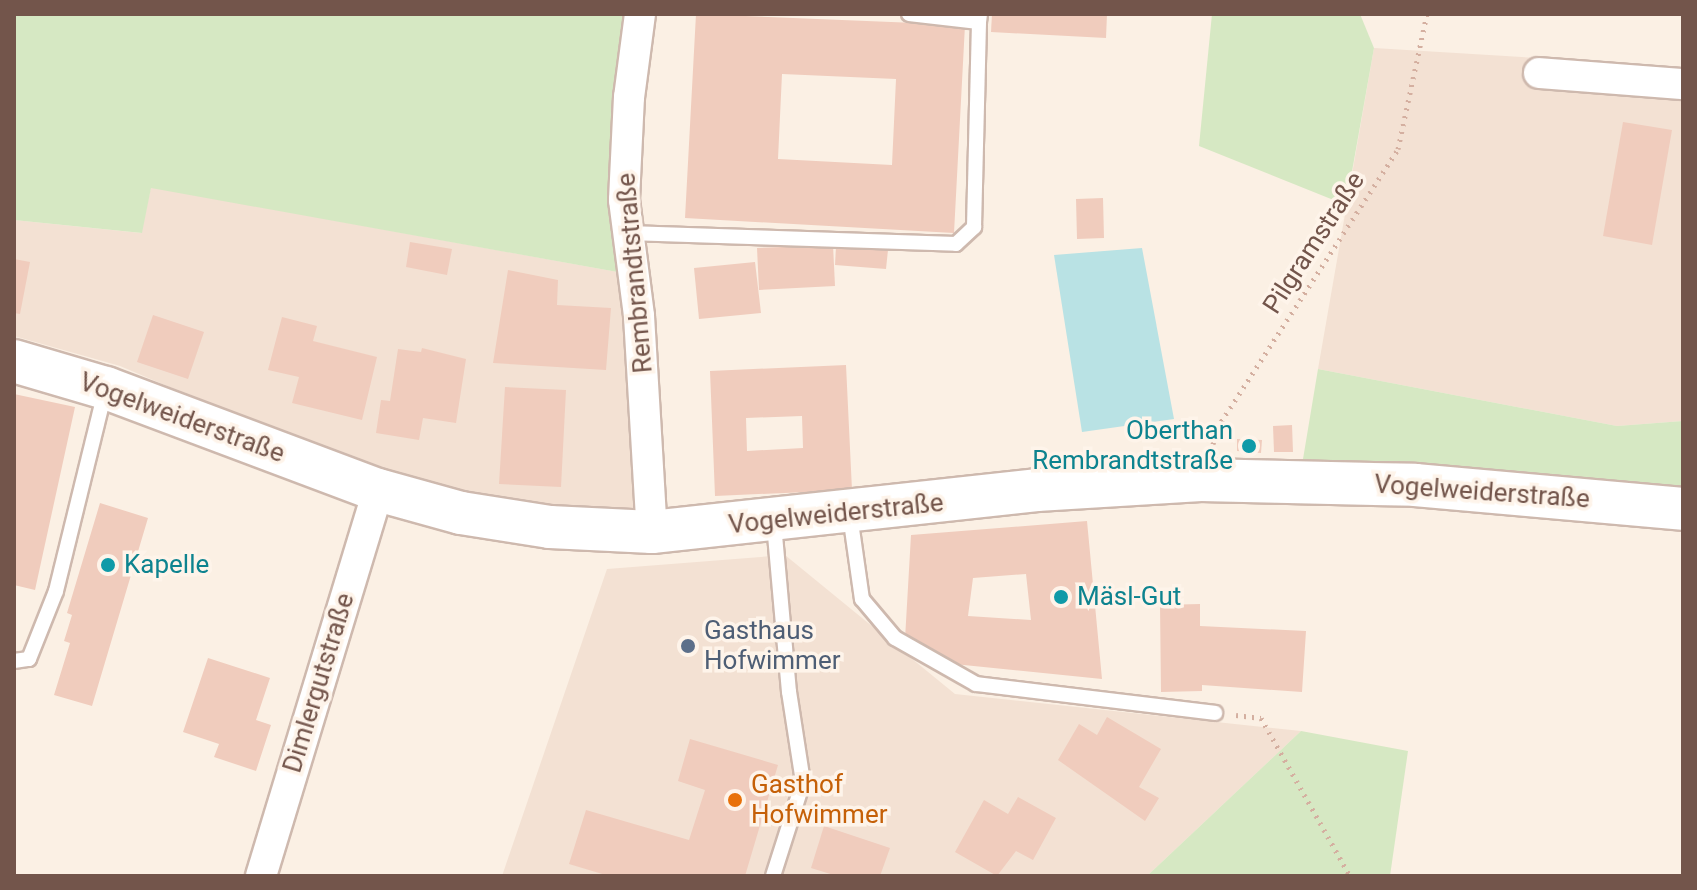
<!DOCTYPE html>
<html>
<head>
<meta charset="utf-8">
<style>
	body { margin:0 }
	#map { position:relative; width:1697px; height:890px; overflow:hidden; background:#fbf0e4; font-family:Roboto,sans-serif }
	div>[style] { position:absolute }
	.residential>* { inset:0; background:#f3e1d3 }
	.green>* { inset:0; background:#d6e8c3 }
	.water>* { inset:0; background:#b9e2e4 }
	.building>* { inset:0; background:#f0ccbd }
	.path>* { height:5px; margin-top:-2.5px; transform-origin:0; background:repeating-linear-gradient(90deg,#d4afa0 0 2px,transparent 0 8px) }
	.roads { filter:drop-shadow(2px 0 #ceb9ae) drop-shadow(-2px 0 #ceb9ae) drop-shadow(0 2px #ceb9ae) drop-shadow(0 -2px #ceb9ae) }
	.service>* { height:14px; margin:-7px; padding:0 7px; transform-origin:7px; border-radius:7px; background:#fff }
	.minor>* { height:30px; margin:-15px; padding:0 15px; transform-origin:15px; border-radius:15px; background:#fff }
	.secondary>* { height:42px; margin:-21px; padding:0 21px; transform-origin:21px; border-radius:21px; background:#fff }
	.dots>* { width:22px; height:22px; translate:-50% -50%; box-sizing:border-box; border:4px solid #fef4ea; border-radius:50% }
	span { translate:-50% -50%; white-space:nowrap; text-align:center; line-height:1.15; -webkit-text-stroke:7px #fef4ea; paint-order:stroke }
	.street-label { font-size:26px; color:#73554b }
	.culture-label { font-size:26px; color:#0d838f }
	.right { translate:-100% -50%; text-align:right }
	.left { translate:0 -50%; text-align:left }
	.service-label { font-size:26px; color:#4e5e75 }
	.food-label { font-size:26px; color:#c56008 }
	.frame { position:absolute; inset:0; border:16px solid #73554b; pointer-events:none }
</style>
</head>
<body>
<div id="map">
	<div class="residential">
		<div style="clip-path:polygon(1374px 48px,1683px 67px,1683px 421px,1617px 426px,1318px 369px)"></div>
		<div style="clip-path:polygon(151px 187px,623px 273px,645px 512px,596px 519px,365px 470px,120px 366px,14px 336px,14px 220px,141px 233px)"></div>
		<div style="clip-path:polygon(785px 555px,955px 694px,1301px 731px,1147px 876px,502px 876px,607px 569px)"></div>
	</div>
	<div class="green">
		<div style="clip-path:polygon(14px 14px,625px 14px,623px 273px,151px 188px,142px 233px,14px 220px)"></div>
		<div style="clip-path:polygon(1212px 14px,1360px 14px,1374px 48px,1346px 205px,1199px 146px)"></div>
		<div style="clip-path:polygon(1318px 369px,1617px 426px,1683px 421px,1683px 496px,1302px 465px)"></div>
		<div style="clip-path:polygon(1301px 731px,1408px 751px,1390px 876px,1147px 876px)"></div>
	</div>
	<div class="water">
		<div style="clip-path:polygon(1142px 248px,1174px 419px,1082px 432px,1054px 255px)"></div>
	</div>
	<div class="building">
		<div style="clip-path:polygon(evenodd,696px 14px,965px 25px,954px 233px,685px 218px,696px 14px,782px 74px,896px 79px,892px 165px,778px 159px,782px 74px)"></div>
		<div style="clip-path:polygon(992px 14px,1107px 14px,1106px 38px,991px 32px)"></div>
		<div style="clip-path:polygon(1623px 122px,1672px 130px,1652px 245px,1603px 236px)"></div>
		<div style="clip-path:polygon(1103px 198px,1104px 238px,1077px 239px,1076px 199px)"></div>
		<div style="clip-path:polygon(410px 242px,452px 249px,447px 275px,406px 267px)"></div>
		<div style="clip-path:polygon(833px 245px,835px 286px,759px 290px,757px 248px)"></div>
		<div style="clip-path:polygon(836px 246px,888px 250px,886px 269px,835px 265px)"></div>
		<div style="clip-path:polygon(14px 259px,30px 262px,20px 314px,14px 313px)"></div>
		<div style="clip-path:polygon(755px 262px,761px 313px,699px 319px,694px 268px)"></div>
		<div style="clip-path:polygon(508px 270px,558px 280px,557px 305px,611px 308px,606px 370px,493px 363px)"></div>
		<div style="clip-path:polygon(153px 315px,204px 332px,188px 379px,137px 362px)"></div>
		<div style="clip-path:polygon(282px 317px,317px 326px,313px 341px,377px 357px,362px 420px,292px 403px,299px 377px,268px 370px)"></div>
		<div style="clip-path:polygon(422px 348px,466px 359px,456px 423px,423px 418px,419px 440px,376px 433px,381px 400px,390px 401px,398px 349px,421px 352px)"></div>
		<div style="clip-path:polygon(evenodd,846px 365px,852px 490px,715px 496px,710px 371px,846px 365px,802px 416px,803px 448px,747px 451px,746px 418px,802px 416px)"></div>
		<div style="clip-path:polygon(505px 387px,566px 390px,561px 487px,499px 484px)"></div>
		<div style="clip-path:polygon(14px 394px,75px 407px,35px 590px,14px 585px)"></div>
		<div style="clip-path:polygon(1292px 425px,1293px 452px,1274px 452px,1273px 426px)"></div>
		<div style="clip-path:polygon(1237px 439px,1262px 440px,1261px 453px,1237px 451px)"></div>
		<div style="clip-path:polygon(100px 503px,148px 518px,92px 706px,54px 695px,70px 643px,64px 641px,72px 615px,67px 613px)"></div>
		<div style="clip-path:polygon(evenodd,1087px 521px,1102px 679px,954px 664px,905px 639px,911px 535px,1087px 521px,1026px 574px,1031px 620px,968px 616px,973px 578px,1026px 574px)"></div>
		<div style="clip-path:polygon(1200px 604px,1200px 626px,1306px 631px,1302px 692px,1202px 685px,1202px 691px,1161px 692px,1160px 605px)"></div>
		<div style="clip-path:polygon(208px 658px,270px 678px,256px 720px,271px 725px,256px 771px,214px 757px,219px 744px,183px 732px)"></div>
		<div style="clip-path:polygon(1107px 717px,1161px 749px,1139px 787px,1159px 798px,1145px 821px,1058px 760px,1079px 724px,1097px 735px)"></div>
		<div style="clip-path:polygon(690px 739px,778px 765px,745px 876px,609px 876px,569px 864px,586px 810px,689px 840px,705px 790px,678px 781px)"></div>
		<div style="clip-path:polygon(1018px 797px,1056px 818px,1033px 860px,1016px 851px,997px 876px,955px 852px,984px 800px,1008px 814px)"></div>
		<div style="clip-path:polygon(824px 826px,890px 848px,880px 876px,837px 876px,811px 868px)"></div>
	</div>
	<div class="path">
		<div style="left:1213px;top:444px;width:16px;rotate:-76deg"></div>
		<div style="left:1217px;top:428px;width:333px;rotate:-57deg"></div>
		<div style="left:1398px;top:149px;width:138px;rotate:-77.9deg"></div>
		<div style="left:1236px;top:715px;width:25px;rotate:7deg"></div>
		<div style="left:1261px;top:718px;width:181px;rotate:60.6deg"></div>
	</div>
	<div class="roads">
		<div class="service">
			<div style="left:909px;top:14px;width:70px;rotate:6.5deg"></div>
			<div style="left:979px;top:22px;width:8px;rotate:-83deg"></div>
			<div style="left:628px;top:233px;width:328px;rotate:1.9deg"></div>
			<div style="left:956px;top:244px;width:25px;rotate:-43deg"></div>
			<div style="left:974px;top:227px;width:205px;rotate:-88.6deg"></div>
			<div style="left:850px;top:515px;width:85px;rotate:81.9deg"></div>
			<div style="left:862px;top:599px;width:51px;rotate:49.8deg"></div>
			<div style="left:895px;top:638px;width:93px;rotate:29.6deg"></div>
			<div style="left:976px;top:684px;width:241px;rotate:6.9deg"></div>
			<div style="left:14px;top:661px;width:15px;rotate:-8deg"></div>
			<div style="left:29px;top:659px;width:73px;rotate:-68.3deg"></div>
			<div style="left:56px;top:591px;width:205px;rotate:-76.2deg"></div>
			<div style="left:773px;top:876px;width:99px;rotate:-72.3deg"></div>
			<div style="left:803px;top:782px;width:91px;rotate:-98.8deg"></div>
			<div style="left:789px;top:692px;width:170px;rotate:-95.1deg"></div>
		</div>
		<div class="minor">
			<div style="left:640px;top:14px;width:84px;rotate:97.5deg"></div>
			<div style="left:629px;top:97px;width:103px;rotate:92.8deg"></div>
			<div style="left:624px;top:200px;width:117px;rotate:82.6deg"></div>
			<div style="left:639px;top:316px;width:216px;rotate:86.6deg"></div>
			<div style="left:1539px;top:73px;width:144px;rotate:4.4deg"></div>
			<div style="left:261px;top:876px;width:403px;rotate:-73.1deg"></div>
		</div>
		<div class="secondary">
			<div style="left:14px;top:361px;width:96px;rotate:16.4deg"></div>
			<div style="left:106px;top:388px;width:290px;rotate:20.6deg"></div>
			<div style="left:378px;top:490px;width:86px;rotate:15.5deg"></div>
			<div style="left:461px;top:513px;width:90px;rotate:8.9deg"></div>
			<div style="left:550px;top:527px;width:102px;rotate:2.8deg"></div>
			<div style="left:652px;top:532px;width:387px;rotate:-6.2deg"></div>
			<div style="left:1037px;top:490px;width:164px;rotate:-3.5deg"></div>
			<div style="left:1201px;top:480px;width:214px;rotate:1.3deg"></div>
			<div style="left:1415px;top:485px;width:269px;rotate:5.1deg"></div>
		</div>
	</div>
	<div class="dots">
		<div style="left:1249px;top:446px;background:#0f9aa8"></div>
		<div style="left:108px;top:565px;background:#0f9aa8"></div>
		<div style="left:1061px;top:597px;background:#0f9aa8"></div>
		<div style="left:688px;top:646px;background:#5c6f8a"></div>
		<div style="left:735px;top:800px;background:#e8710a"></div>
	</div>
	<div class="street-label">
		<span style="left:1314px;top:243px;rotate:-57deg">Pilgramstraße</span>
		<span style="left:635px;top:273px;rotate:-95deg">Rembrandtstraße</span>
		<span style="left:182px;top:418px;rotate:20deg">Vogelweiderstraße</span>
		<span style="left:1482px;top:492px;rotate:4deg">Vogelweiderstraße</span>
		<span style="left:836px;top:514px;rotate:-6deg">Vogelweiderstraße</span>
		<span style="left:319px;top:683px;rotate:-73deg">Dimlergutstraße</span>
	</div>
	<div class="culture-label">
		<span class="right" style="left:1233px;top:446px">Oberthan<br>Rembrandtstraße</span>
		<span class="left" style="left:124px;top:565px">Kapelle</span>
		<span class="left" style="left:1077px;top:597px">Mäsl-Gut</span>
	</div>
	<div class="service-label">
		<span class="left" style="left:704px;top:646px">Gasthaus<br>Hofwimmer</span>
	</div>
	<div class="food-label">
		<span class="left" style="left:751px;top:800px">Gasthof<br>Hofwimmer</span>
	</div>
	<div class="frame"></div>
</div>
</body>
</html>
